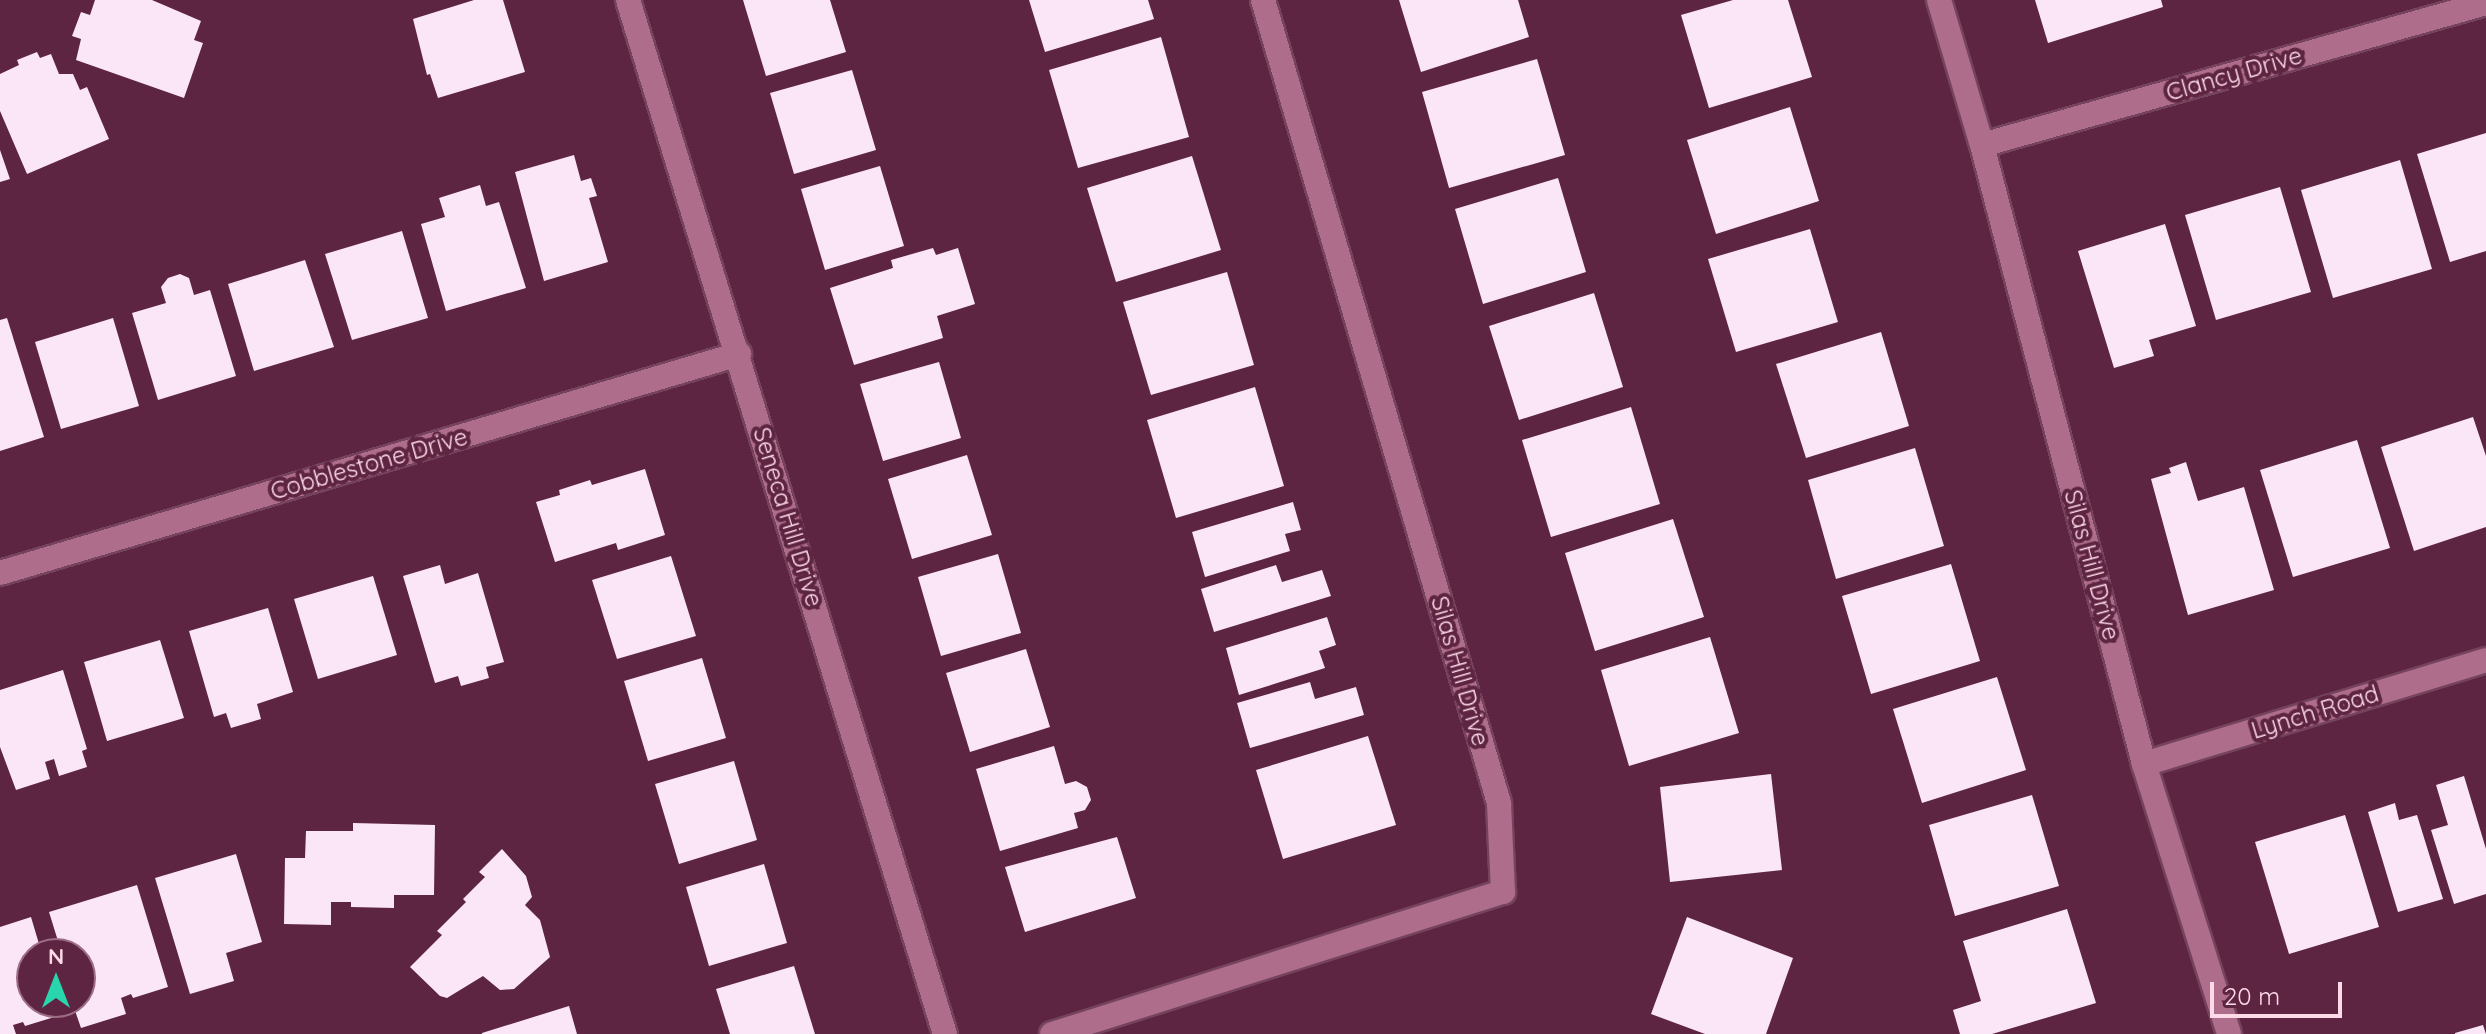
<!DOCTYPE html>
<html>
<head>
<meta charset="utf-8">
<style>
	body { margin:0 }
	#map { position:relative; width:2486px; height:1034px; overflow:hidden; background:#5d2541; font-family:Quicksand,sans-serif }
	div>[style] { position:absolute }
	.building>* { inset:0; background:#fbe6f7 }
	.roads { filter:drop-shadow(2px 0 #75435d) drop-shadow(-2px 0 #75435d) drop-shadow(0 2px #75435d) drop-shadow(0 -2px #75435d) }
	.minor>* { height:24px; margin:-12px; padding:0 12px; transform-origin:12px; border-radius:12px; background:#ae6d8a }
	span { translate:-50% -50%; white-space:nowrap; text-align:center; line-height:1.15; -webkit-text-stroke:8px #5d2541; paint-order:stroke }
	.street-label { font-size:24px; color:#fed9e8 }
	.north { position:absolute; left:16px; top:938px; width:80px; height:80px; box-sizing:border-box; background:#5d2541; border:2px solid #9d6d84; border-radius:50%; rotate:0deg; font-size:22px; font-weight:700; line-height:32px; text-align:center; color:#fed9e8 }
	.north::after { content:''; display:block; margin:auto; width:28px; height:36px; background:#29d5ac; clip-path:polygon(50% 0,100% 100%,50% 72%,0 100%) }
	.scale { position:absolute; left:2210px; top:982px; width:132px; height:36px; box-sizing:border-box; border:4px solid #fed9e8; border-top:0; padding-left:10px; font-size:24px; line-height:28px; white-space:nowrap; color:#fed9e8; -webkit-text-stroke:6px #5d2541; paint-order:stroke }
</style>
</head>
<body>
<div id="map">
	<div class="building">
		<div style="clip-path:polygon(95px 0,152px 0,201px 21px,194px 40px,203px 43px,184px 98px,76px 60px,81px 39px,72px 36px,81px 12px,90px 15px)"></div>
		<div style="clip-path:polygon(474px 0,503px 0,525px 72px,438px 98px,430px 74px,427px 75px,413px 19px)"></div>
		<div style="clip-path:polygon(743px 0,830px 0,846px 52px,766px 76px)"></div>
		<div style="clip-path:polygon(1029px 0,1148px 0,1154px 19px,1045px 52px)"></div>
		<div style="clip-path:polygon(1399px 0,1518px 0,1529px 37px,1421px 72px)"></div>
		<div style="clip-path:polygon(1733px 0,1788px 0,1812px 77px,1709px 108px,1681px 15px)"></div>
		<div style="clip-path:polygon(2035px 0,2161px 0,2163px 7px,2048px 43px)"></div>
		<div style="clip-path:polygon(1161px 37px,1189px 137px,1078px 168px,1049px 70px)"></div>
		<div style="clip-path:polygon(37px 52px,40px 58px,51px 54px,59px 74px,73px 74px,80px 90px,87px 87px,109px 139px,27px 174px,0 111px,0 74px,19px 65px,17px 60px)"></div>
		<div style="clip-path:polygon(1537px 59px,1565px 155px,1449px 188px,1422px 92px)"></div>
		<div style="clip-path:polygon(852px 70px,876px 150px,794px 174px,770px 93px)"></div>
		<div style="clip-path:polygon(1790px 107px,1819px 201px,1716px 234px,1687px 140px)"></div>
		<div style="clip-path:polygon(2486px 133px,2486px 251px,2450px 262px,2417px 154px)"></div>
		<div style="clip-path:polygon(0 150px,10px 179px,0 182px)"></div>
		<div style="clip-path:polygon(574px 155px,581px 181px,591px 178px,597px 196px,589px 198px,608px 262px,544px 281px,515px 172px)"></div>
		<div style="clip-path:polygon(1192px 156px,1221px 250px,1116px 282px,1087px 188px)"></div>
		<div style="clip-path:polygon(2400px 160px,2432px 269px,2333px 298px,2301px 190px)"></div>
		<div style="clip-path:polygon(880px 166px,904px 246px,825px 270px,801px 189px)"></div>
		<div style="clip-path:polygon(1558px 178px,1586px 272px,1483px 304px,1455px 209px)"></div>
		<div style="clip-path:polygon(480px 185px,486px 206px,499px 202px,526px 288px,446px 311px,421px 224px,445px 217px,439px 198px)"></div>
		<div style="clip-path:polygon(2280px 187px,2311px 292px,2216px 320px,2185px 215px)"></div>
		<div style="clip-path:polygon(2165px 224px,2196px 326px,2149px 340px,2154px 356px,2114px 368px,2078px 251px)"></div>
		<div style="clip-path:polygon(1810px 229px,1838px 322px,1736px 352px,1708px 259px)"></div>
		<div style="clip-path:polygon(402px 231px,428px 318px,352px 340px,325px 254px)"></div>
		<div style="clip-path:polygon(933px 248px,936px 255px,958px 248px,975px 304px,937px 316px,943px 338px,854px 365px,830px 288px,893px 268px,891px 260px)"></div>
		<div style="clip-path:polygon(305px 260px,334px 347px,254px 371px,228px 284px)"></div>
		<div style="clip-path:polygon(1227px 272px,1254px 365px,1151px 395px,1123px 302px)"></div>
		<div style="clip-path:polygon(180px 274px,189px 278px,194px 295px,210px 290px,236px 376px,158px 400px,132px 313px,166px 303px,161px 287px,168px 278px)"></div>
		<div style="clip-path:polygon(1594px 293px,1623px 387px,1519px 420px,1489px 326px)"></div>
		<div style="clip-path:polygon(7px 318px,44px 437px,0 451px,0 320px)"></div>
		<div style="clip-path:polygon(113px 318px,139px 406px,61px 429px,35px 342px)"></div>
		<div style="clip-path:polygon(1881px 332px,1909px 426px,1806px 458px,1776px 364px)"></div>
		<div style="clip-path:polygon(939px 362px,961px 438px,883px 461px,860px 384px)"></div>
		<div style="clip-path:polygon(1255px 387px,1284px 486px,1176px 518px,1147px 420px)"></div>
		<div style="clip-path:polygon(1631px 407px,1660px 504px,1551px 537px,1522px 440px)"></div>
		<div style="clip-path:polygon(2473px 417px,2486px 456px,2486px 527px,2414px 551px,2381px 447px)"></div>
		<div style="clip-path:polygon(2357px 440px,2390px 548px,2293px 577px,2260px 470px)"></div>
		<div style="clip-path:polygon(1915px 448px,1944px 546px,1836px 579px,1808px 480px)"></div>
		<div style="clip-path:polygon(967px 455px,992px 535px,912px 559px,888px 479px)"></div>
		<div style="clip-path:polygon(2186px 462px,2198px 501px,2244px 487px,2274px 590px,2188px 615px,2151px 479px,2171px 473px,2169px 468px)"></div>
		<div style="clip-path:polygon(645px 469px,665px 535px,618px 550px,616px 543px,555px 562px,536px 502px,560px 495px,559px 490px,590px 480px,592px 485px)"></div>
		<div style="clip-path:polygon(1293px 502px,1301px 530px,1285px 534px,1290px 551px,1205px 577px,1192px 532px)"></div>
		<div style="clip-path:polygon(1673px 519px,1704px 617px,1595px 651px,1565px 553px)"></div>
		<div style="clip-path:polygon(998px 554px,1021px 633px,941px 656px,918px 577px)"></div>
		<div style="clip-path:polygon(671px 556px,696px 636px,617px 659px,592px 580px)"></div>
		<div style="clip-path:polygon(1951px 564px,1980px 661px,1871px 694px,1842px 596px)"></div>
		<div style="clip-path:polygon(440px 565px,445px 584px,478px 573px,504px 662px,486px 667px,489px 678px,461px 686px,458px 676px,435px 683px,403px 576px)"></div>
		<div style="clip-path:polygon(1276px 565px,1282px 582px,1322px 570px,1331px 596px,1214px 632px,1201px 589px)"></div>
		<div style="clip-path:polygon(373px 576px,397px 655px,318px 679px,294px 599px)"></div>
		<div style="clip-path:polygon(268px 608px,293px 692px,257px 704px,261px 719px,231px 728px,226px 713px,214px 717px,189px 631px)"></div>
		<div style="clip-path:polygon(1327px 617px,1336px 645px,1319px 651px,1325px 668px,1239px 695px,1226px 648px)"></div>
		<div style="clip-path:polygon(1710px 637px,1739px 733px,1629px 766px,1601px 670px)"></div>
		<div style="clip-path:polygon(160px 640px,184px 718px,107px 741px,84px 662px)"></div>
		<div style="clip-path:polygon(1026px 649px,1050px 727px,970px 752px,946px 673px)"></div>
		<div style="clip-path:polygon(702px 658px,726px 738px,648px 761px,624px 681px)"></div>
		<div style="clip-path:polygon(63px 670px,87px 749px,82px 751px,87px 767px,59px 776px,54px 759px,45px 762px,50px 779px,16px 790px,0 747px,0 690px)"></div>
		<div style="clip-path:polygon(1997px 677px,2026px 770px,1922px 803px,1893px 709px)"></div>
		<div style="clip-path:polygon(1310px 682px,1315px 699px,1356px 687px,1364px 715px,1250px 748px,1237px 703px)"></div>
		<div style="clip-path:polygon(1368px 736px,1396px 825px,1283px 859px,1256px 770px)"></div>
		<div style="clip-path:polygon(1054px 746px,1065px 784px,1076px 781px,1087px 787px,1091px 800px,1085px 810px,1074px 813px,1078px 828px,1000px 851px,976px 769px)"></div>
		<div style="clip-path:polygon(734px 761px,757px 840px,679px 864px,655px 784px)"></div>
		<div style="clip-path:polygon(1771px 774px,1782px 870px,1670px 882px,1660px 787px)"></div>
		<div style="clip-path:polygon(2464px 776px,2486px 849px,2486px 894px,2454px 904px,2431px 830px,2448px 825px,2436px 785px)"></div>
		<div style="clip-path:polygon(2032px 795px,2059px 886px,1955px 916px,1929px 825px)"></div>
		<div style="clip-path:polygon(2395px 803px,2399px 820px,2417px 815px,2443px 899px,2398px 912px,2368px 812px)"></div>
		<div style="clip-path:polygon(2345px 815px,2379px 927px,2289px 954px,2255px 842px)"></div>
		<div style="clip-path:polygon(353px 823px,435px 825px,434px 895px,394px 895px,394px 908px,351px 907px,351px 902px,331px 902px,331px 925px,284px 924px,285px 858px,305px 858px,306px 831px,353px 831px)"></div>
		<div style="clip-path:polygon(1117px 837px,1136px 898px,1025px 932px,1005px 867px)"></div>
		<div style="clip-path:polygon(502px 849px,526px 876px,532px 897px,525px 905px,540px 920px,550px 957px,514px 989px,500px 990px,483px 976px,447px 998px,440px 996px,410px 967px,442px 935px,437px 931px,466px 902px,463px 899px,485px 877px,479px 872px)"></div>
		<div style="clip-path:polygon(236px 854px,262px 942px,226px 953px,234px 981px,190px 994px,155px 878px)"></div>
		<div style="clip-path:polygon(764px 864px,787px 943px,709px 966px,686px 887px)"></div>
		<div style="clip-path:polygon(137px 885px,168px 987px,133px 998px,131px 994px,121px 998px,126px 1014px,81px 1028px,72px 1002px,80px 1002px,80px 954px,62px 954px,49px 912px)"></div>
		<div style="clip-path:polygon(2067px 909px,2096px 1003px,1992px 1034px,1960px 1034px,1953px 1010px,1981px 1001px,1963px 941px)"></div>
		<div style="clip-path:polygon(31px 917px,42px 954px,32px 954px,32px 1002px,57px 1002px,61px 1015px,25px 1026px,23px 1022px,13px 1025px,16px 1034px,0 1034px,0 927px)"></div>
		<div style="clip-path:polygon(1687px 917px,1793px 958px,1766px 1034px,1705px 1034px,1651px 1014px)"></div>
		<div style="clip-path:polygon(794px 966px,815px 1034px,730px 1034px,716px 989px)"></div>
		<div style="clip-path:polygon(569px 1006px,577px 1034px,482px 1034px,482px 1033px)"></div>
		<div style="clip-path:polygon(2483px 1025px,2486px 1034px,2455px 1034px,2455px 1033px)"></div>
	</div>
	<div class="roads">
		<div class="minor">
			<div style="left:628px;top:0;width:1082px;rotate:72.96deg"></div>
			<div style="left:1939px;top:0;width:151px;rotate:73.5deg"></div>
			<div style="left:1982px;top:145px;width:640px;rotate:75.33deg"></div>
			<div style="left:2144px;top:764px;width:283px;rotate:72.5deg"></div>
			<div style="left:1982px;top:145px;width:524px;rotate:-15.73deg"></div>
			<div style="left:0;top:573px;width:771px;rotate:-16.51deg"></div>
			<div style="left:2144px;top:764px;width:357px;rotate:-16.9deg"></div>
			<div style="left:1052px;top:1034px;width:473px;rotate:-17.5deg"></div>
			<div style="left:1503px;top:892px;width:89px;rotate:-92.6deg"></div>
			<div style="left:1499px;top:803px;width:837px;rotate:-106.38deg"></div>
		</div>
	</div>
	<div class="street-label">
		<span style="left:2234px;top:74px;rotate:-16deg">Clancy Drive</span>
		<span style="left:369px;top:464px;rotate:-16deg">Cobblestone Drive</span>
		<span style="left:788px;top:517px;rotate:73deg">Seneca Hill Drive</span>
		<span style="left:2092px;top:565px;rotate:75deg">Silas Hill Drive</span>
		<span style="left:1460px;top:671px;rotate:74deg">Silas Hill Drive</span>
		<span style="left:2315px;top:712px;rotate:-17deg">Lynch Road</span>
	</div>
	<div class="north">N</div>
	<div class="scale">20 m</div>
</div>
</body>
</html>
